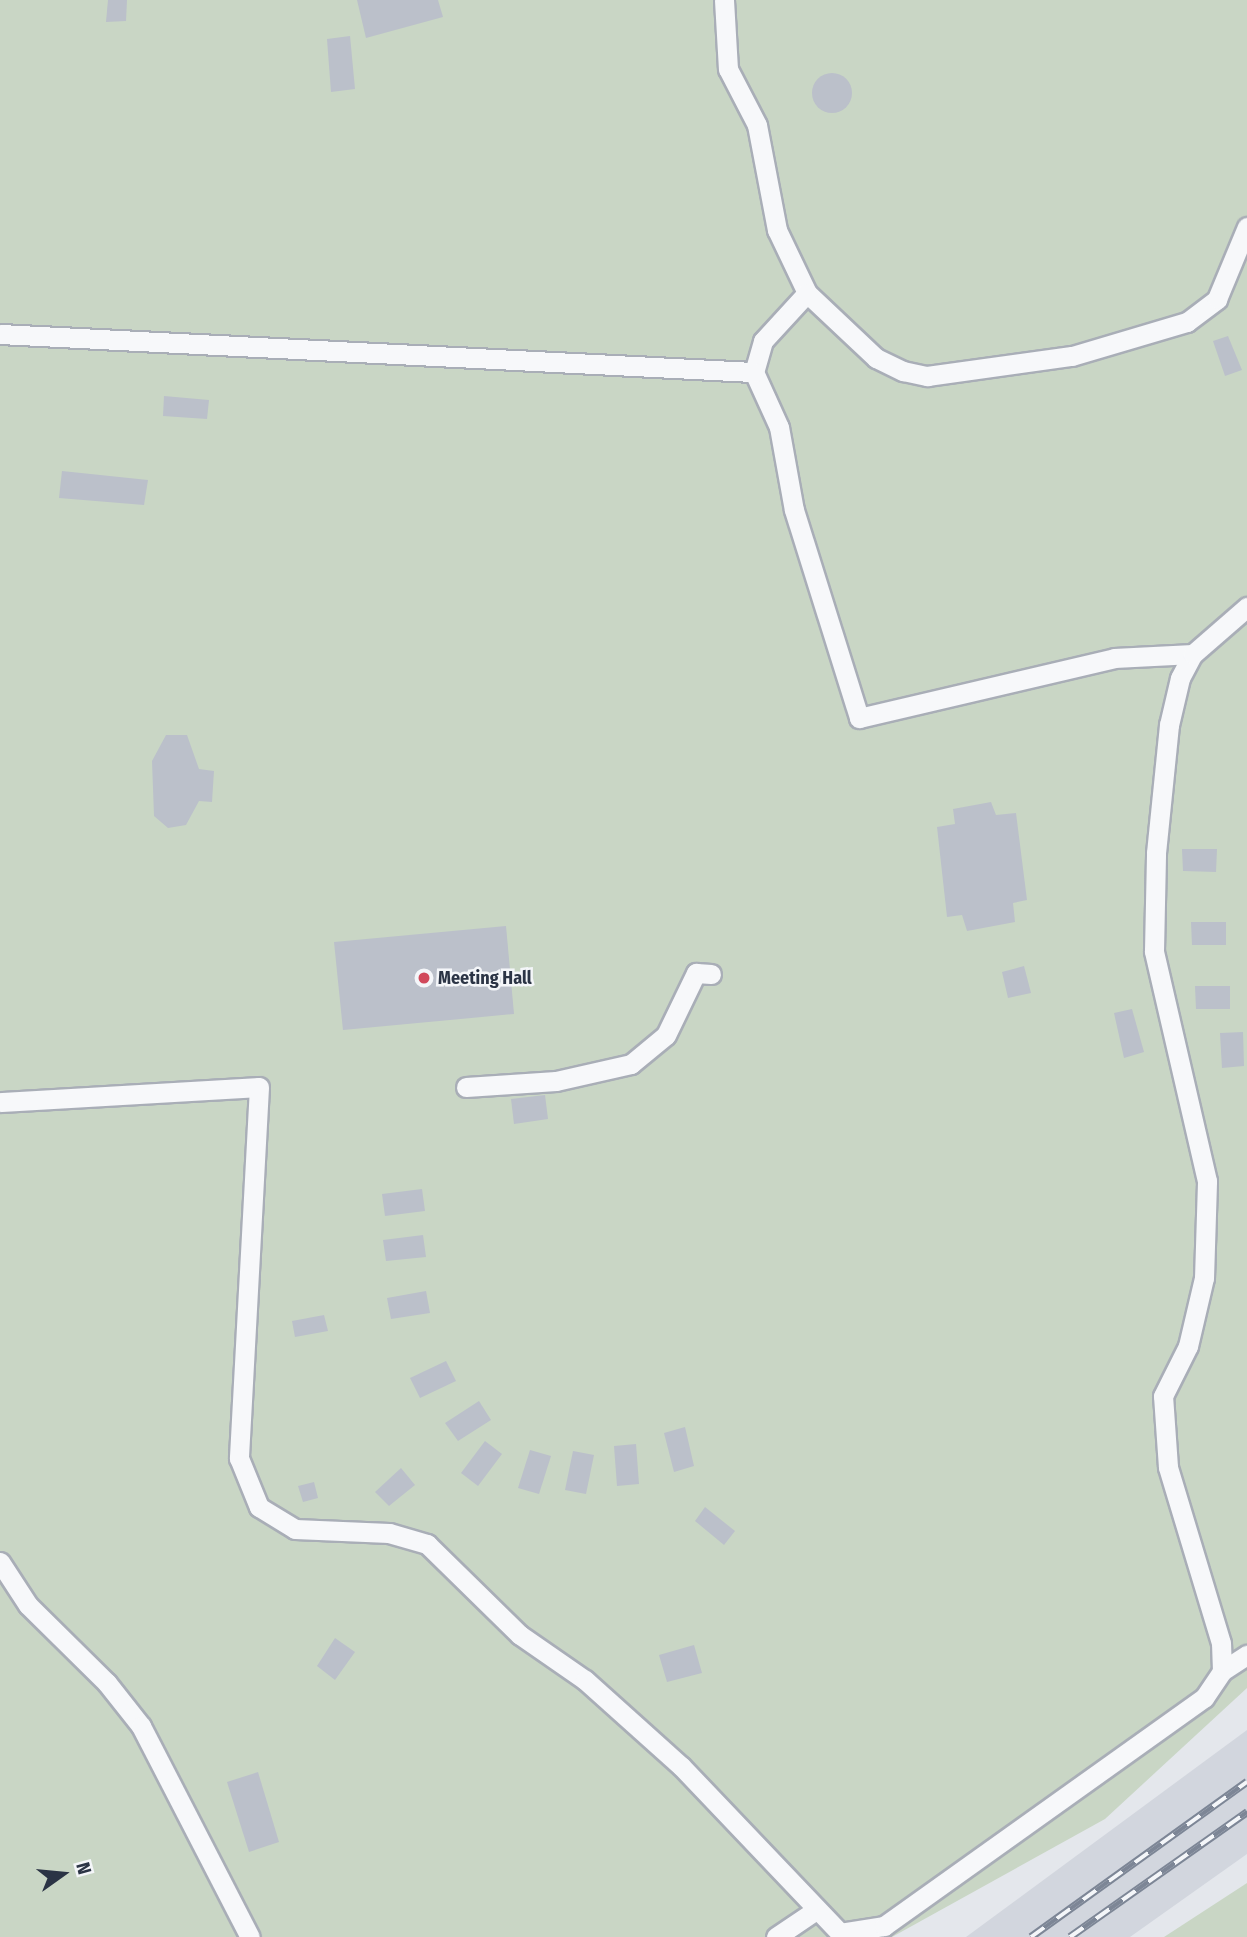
<!DOCTYPE html>
<html>
<head>
<meta charset="utf-8">
<style>
	body { margin:0 }
	#map { position:relative; width:1247px; height:1937px; overflow:hidden; background:#e4e7ec; font-family:"Fira Sans Condensed",sans-serif }
	div>[style] { position:absolute }
	.built>* { inset:0; background:#d2d6de }
	.green>* { inset:0; background:#c9d6c5 }
	.building>* { inset:0; background:#bbc0ca }
	.round { border-radius:50% }
	.roads { filter:drop-shadow(2px 0 #a9aeb7) drop-shadow(-2px 0 #a9aeb7) drop-shadow(0 2px #a9aeb7) drop-shadow(0 -2px #a9aeb7) }
	.street>* { height:19px; margin:-9.5px; padding:0 9.5px; transform-origin:9.5px; border-radius:9.5px; background:#f7f8fa }
	.rail>* { height:8px; margin-top:-4px; transform-origin:0; background:repeating-linear-gradient(90deg,#f4f6f9 0 16px,#7d8696 0 32px); box-sizing:border-box; border-block:2px solid #7d8696 }
	.dots>* { width:19px; height:19px; translate:-50% -50%; box-sizing:border-box; border:4px solid #f4f6f9; border-radius:50% }
	span { translate:-50% -50%; white-space:nowrap; text-align:center; line-height:1.15; -webkit-text-stroke:5px #f4f6f9; paint-order:stroke }
	.poi-label { font-size:18px; color:#2b3445; font-weight:700 }
	.left { translate:0 -50%; text-align:left }
	.north { position:absolute; left:28px; top:1839px; width:70px; height:70px; -webkit-text-stroke:5px #f4f6f9; paint-order:stroke; rotate:75deg; font-size:19px; font-weight:700; line-height:28px; text-align:center; color:#2b3445 }
	.north::after { content:''; display:block; margin:auto; width:24px; height:32px; background:#2b3445; clip-path:polygon(50% 0,100% 100%,50% 72%,0 100%) }
</style>
</head>
<body>
<div id="map">
	<div class="built">
		<div style="clip-path:polygon(1247px 1730px,1247px 1854px,1130px 1937px,966px 1937px)"></div>
	</div>
	<div class="green">
		<div style="clip-path:polygon(0 0,1247px 0,1247px 1688px,1105px 1819px,892px 1937px,0 1937px)"></div>
		<div style="clip-path:polygon(1247px 1883px,1247px 1937px,1164px 1937px)"></div>
	</div>
	<div class="building">
		<div style="clip-path:polygon(108px 0,127px 0,126px 21px,106px 22px)"></div>
		<div style="clip-path:polygon(357px 0,438px 0,443px 17px,366px 38px)"></div>
		<div style="clip-path:polygon(350px 36px,355px 89px,331px 92px,327px 39px)"></div>
		<div class="round" style="left:812px;top:73px;width:40px;height:40px"></div>
		<div style="clip-path:polygon(1228px 336px,1242px 370px,1225px 376px,1213px 341px)"></div>
		<div style="clip-path:polygon(164px 396px,209px 400px,207px 419px,163px 416px)"></div>
		<div style="clip-path:polygon(62px 471px,148px 480px,144px 505px,59px 498px)"></div>
		<div style="clip-path:polygon(166px 735px,187px 735px,199px 769px,214px 771px,212px 802px,199px 801px,186px 825px,168px 828px,154px 816px,152px 761px)"></div>
		<div style="clip-path:polygon(991px 802px,996px 815px,1016px 813px,1027px 900px,1013px 903px,1015px 922px,967px 931px,962px 915px,947px 917px,937px 827px,955px 824px,953px 809px)"></div>
		<div style="clip-path:polygon(1182px 849px,1217px 849px,1216px 872px,1183px 871px)"></div>
		<div style="clip-path:polygon(1191px 922px,1226px 922px,1226px 945px,1192px 945px)"></div>
		<div style="clip-path:polygon(506px 926px,514px 1014px,343px 1030px,334px 942px)"></div>
		<div style="clip-path:polygon(1024px 966px,1031px 993px,1008px 998px,1002px 972px)"></div>
		<div style="clip-path:polygon(1195px 986px,1230px 986px,1230px 1009px,1196px 1009px)"></div>
		<div style="clip-path:polygon(1132px 1009px,1144px 1052px,1124px 1058px,1114px 1013px)"></div>
		<div style="clip-path:polygon(1243px 1032px,1244px 1066px,1222px 1068px,1220px 1033px)"></div>
		<div style="clip-path:polygon(545px 1095px,548px 1119px,514px 1124px,511px 1099px)"></div>
		<div style="clip-path:polygon(422px 1189px,425px 1211px,385px 1216px,382px 1194px)"></div>
		<div style="clip-path:polygon(423px 1235px,426px 1257px,386px 1261px,383px 1240px)"></div>
		<div style="clip-path:polygon(426px 1291px,430px 1313px,391px 1319px,387px 1298px)"></div>
		<div style="clip-path:polygon(324px 1315px,328px 1331px,295px 1337px,292px 1321px)"></div>
		<div style="clip-path:polygon(446px 1361px,456px 1381px,420px 1398px,410px 1378px)"></div>
		<div style="clip-path:polygon(479px 1401px,491px 1420px,458px 1441px,445px 1423px)"></div>
		<div style="clip-path:polygon(685px 1427px,694px 1466px,674px 1472px,664px 1433px)"></div>
		<div style="clip-path:polygon(485px 1441px,502px 1454px,478px 1486px,461px 1473px)"></div>
		<div style="clip-path:polygon(636px 1444px,639px 1484px,617px 1486px,614px 1446px)"></div>
		<div style="clip-path:polygon(530px 1450px,551px 1456px,539px 1494px,518px 1488px)"></div>
		<div style="clip-path:polygon(573px 1451px,594px 1455px,586px 1494px,565px 1490px)"></div>
		<div style="clip-path:polygon(401px 1468px,415px 1485px,389px 1506px,375px 1492px)"></div>
		<div style="clip-path:polygon(314px 1482px,318px 1498px,303px 1502px,298px 1486px)"></div>
		<div style="clip-path:polygon(705px 1507px,735px 1531px,724px 1545px,695px 1521px)"></div>
		<div style="clip-path:polygon(335px 1638px,355px 1652px,335px 1680px,317px 1666px)"></div>
		<div style="clip-path:polygon(694px 1645px,702px 1673px,667px 1682px,659px 1655px)"></div>
		<div style="clip-path:polygon(258px 1772px,279px 1842px,249px 1852px,227px 1782px)"></div>
	</div>
	<div class="roads">
		<div class="street">
			<div style="left:724px;top:0;width:69px;rotate:86.7deg"></div>
			<div style="left:728px;top:69px;width:63px;rotate:62.6deg"></div>
			<div style="left:757px;top:125px;width:107px;rotate:79.2deg"></div>
			<div style="left:777px;top:230px;width:70px;rotate:64.5deg"></div>
			<div style="left:807px;top:293px;width:95px;rotate:43.3deg"></div>
			<div style="left:876px;top:358px;width:30px;rotate:26deg"></div>
			<div style="left:903px;top:371px;width:25px;rotate:12deg"></div>
			<div style="left:927px;top:376px;width:146px;rotate:-7.9deg"></div>
			<div style="left:1072px;top:356px;width:120px;rotate:-16.5deg"></div>
			<div style="left:1187px;top:322px;width:38px;rotate:-37deg"></div>
			<div style="left:1217px;top:299px;width:78px;rotate:-67.4deg"></div>
			<div style="left:807px;top:293px;width:65px;rotate:132.5deg"></div>
			<div style="left:763px;top:341px;width:32px;rotate:106deg"></div>
			<div style="left:754px;top:372px;width:60px;rotate:65.6deg"></div>
			<div style="left:779px;top:427px;width:84px;rotate:79.8deg"></div>
			<div style="left:794px;top:510px;width:218px;rotate:72.6deg"></div>
			<div style="left:859px;top:718px;width:262px;rotate:-13.2deg"></div>
			<div style="left:1114px;top:658px;width:79px;rotate:-2.9deg"></div>
			<div style="left:0;top:334px;width:755px;rotate:2.89deg"></div>
			<div style="left:466px;top:1087px;width:90px;rotate:-3.8deg"></div>
			<div style="left:556px;top:1081px;width:77px;rotate:-12.8deg"></div>
			<div style="left:631px;top:1064px;width:45px;rotate:-39.6deg"></div>
			<div style="left:666px;top:1035px;width:69px;rotate:-64.2deg"></div>
			<div style="left:696px;top:973px;width:15px;rotate:4deg"></div>
			<div style="left:0;top:1102px;width:259px;rotate:-3.3deg"></div>
			<div style="left:259px;top:1087px;width:372px;rotate:93.1deg"></div>
			<div style="left:239px;top:1458px;width:53px;rotate:67.8deg"></div>
			<div style="left:259px;top:1507px;width:42px;rotate:31.4deg"></div>
			<div style="left:295px;top:1529px;width:94px;rotate:2.4deg"></div>
			<div style="left:389px;top:1533px;width:40px;rotate:16deg"></div>
			<div style="left:427px;top:1544px;width:130px;rotate:44.4deg"></div>
			<div style="left:520px;top:1635px;width:79px;rotate:34.7deg"></div>
			<div style="left:585px;top:1680px;width:129px;rotate:41.9deg"></div>
			<div style="left:681px;top:1766px;width:236px;rotate:46.4deg"></div>
			<div style="left:0;top:1562px;width:51px;rotate:56.9deg"></div>
			<div style="left:28px;top:1605px;width:111px;rotate:44.6deg"></div>
			<div style="left:107px;top:1683px;width:55px;rotate:51.7deg"></div>
			<div style="left:141px;top:1726px;width:237px;rotate:62.7deg"></div>
			<div style="left:1222px;top:1671px;width:30px;rotate:-33deg"></div>
			<div style="left:840px;top:1933px;width:45px;rotate:-9deg"></div>
			<div style="left:884px;top:1926px;width:393px;rotate:-35.5deg"></div>
			<div style="left:1204px;top:1698px;width:32px;rotate:-56deg"></div>
			<div style="left:1222px;top:1671px;width:28px;rotate:-92deg"></div>
			<div style="left:1221px;top:1643px;width:184px;rotate:-106.8deg"></div>
			<div style="left:1168px;top:1467px;width:71px;rotate:-94deg"></div>
			<div style="left:1163px;top:1396px;width:56px;rotate:-63.4deg"></div>
			<div style="left:1188px;top:1346px;width:70px;rotate:-76.8deg"></div>
			<div style="left:1204px;top:1278px;width:97px;rotate:-88.2deg"></div>
			<div style="left:1207px;top:1181px;width:236px;rotate:-103deg"></div>
			<div style="left:1154px;top:951px;width:98px;rotate:-88.8deg"></div>
			<div style="left:1156px;top:853px;width:129px;rotate:-84.2deg"></div>
			<div style="left:1169px;top:725px;width:48px;rotate:-76.8deg"></div>
			<div style="left:1180px;top:678px;width:27px;rotate:-62deg"></div>
			<div style="left:1193px;top:654px;width:72px;rotate:-41deg"></div>
			<div style="left:776px;top:1937px;width:48px;rotate:-34deg"></div>
		</div>
	</div>
	<div class="rail">
		<div style="left:1031px;top:1937px;width:266px;rotate:-35.7deg"></div>
		<div style="left:1070px;top:1937px;width:217px;rotate:-35.2deg"></div>
	</div>
	<div class="dots">
		<div style="left:424px;top:978px;background:#d1495b"></div>
	</div>
	<div class="poi-label">
		<span class="left" style="left:438px;top:978px">Meeting Hall</span>
	</div>
	<div class="north">N</div>
</div>
</body>
</html>
